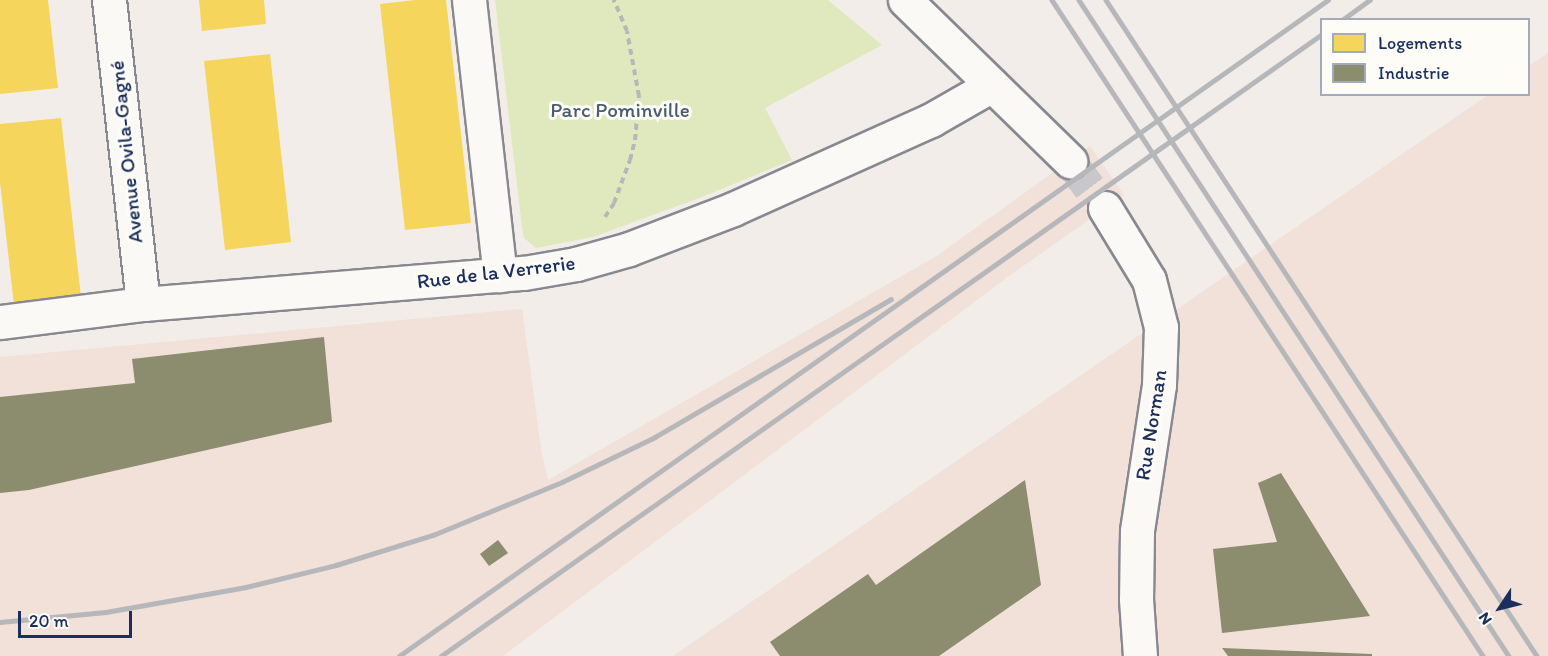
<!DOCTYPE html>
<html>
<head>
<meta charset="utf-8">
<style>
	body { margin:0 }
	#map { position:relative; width:1548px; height:656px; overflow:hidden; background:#f2ede8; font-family:Itim,sans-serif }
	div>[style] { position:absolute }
	.built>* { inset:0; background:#f1e1d8 }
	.green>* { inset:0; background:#e0e9be }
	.homes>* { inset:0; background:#f6d55c }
	.industry>* { inset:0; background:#8c8c6e }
	.minor-tunnel>* { height:33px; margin-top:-16.5px; transform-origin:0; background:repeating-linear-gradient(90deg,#c7c7cc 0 33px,transparent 0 49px) }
	.path>* { height:4px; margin-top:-2px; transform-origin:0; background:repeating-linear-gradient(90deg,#b5b7bb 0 6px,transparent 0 10.5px) }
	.roads { filter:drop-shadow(2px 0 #888990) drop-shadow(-2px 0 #888990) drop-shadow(0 2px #888990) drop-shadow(0 -2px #888990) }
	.minor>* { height:33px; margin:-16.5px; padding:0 16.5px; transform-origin:16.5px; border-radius:16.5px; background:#faf9f6 }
	.rail>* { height:4.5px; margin:-2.25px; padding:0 2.25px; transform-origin:2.25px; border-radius:2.25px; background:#b5b7bb }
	span { translate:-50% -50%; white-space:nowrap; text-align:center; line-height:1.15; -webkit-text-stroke:6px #fdfcf7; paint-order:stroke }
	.park-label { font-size:21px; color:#485d6d }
	.street-label { font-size:21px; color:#1b2f5e }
	.legend { position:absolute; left:1320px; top:18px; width:210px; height:78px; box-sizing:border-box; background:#fdfcf7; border:2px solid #a3aaba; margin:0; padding:8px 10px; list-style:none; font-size:18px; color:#1b2f5e }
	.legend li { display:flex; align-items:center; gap:12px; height:30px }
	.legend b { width:30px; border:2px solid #a3aaba }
	.north { position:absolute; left:1470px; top:578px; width:60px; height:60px; -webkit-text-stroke:4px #fdfcf7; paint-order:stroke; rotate:235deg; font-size:16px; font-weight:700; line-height:24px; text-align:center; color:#1b2f5e }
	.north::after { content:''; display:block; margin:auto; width:21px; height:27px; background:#1b2f5e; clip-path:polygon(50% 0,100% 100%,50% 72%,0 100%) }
	.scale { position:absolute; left:18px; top:611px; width:114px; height:27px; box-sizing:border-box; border:3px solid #1b2f5e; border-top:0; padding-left:8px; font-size:18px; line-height:21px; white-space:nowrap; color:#1b2f5e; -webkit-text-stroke:4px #fdfcf7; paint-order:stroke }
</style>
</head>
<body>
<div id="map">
	<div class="built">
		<div style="clip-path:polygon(1548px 53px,1548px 656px,673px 656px,1488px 95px,1528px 94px,1529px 66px)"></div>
		<div style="clip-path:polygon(1090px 146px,1124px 195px,1009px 276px,503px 656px,0 656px,0 357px,522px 309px,542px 455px,548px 480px,938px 255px)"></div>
	</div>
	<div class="green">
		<div style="clip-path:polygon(495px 0,828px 0,882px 45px,765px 108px,792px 160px,702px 197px,593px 237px,536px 248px,524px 238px,522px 227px)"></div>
	</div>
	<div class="homes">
		<div style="clip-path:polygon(0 0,48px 0,58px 88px,0 94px)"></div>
		<div style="clip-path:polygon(199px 0,264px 0,266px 24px,202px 31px)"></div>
		<div style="clip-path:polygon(415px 0,446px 0,471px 223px,405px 230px,380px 4px)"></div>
		<div style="clip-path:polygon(270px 54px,291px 242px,225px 250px,204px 61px)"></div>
		<div style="clip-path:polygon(61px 118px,82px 306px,15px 314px,0 182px,0 124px)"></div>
	</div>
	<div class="industry">
		<div style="clip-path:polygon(324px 337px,332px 422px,29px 490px,0 493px,0 397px,135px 383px,132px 359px)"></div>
		<div style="clip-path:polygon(1281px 473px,1370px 616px,1222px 633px,1213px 549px,1277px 542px,1258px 483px)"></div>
		<div style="clip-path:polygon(1025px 480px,1041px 585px,939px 656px,780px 656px,770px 642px,868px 574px,876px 585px)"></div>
		<div style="clip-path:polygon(498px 540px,508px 553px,489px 566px,480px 554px)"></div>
		<div style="clip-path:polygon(1222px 648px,1372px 654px,1372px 656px,1228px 656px)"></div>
	</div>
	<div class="minor-tunnel">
		<div style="left:1070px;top:161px;width:59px;rotate:53.3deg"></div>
	</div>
	<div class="path">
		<div style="left:605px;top:217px;width:17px;rotate:-57deg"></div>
		<div style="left:614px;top:203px;width:46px;rotate:-69.6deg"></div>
		<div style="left:630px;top:160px;width:21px;rotate:-76deg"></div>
		<div style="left:635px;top:140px;width:44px;rotate:-84.8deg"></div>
		<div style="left:639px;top:96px;width:66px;rotate:-100.5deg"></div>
		<div style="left:627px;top:31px;width:34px;rotate:-113deg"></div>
	</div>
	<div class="roads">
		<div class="minor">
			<div style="left:109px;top:0;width:306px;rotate:83.6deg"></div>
			<div style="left:469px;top:0;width:277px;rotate:83.6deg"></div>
			<div style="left:905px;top:0;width:231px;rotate:44.3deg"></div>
			<div style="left:1105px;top:208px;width:84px;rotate:58.6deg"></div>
			<div style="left:1149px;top:280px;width:49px;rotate:75.7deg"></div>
			<div style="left:1161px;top:327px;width:58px;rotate:92deg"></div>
			<div style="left:1159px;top:385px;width:148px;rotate:98.6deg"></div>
			<div style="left:1137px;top:531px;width:68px;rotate:90.8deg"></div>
			<div style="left:1136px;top:599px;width:57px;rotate:86deg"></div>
			<div style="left:0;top:322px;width:144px;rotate:-7.2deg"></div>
			<div style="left:143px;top:304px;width:382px;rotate:-4.7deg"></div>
			<div style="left:524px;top:273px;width:53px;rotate:-9.8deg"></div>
			<div style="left:576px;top:264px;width:55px;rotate:-15.8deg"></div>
			<div style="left:629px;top:249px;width:111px;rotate:-21deg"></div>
			<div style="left:733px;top:209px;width:217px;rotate:-24.2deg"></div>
			<div style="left:931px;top:120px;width:70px;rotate:-29.8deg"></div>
		</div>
	</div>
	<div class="rail">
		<div style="left:1052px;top:0;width:785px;rotate:56.69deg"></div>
		<div style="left:1079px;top:0;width:784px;rotate:56.76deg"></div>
		<div style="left:1106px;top:0;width:785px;rotate:56.69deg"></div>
		<div style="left:1342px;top:20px;width:34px;rotate:-36deg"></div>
		<div style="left:0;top:622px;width:106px;rotate:-5.4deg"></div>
		<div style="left:106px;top:612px;width:142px;rotate:-10.1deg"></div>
		<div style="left:246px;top:587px;width:93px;rotate:-13.7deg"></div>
		<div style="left:336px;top:565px;width:102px;rotate:-17.2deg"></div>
		<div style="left:433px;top:535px;width:139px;rotate:-22.3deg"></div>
		<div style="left:562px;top:482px;width:103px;rotate:-25.8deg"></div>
		<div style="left:655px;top:437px;width:273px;rotate:-30.3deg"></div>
		<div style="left:399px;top:656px;width:1137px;rotate:-35.23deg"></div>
		<div style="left:441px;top:656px;width:1078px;rotate:-35.22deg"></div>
	</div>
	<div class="park-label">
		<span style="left:620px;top:110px">Parc Pominville</span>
	</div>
	<div class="street-label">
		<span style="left:126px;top:152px;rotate:-96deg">Avenue Ovila-Gagné</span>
		<span style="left:496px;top:272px;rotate:-7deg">Rue de la Verrerie</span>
		<span style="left:1151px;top:425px;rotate:-81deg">Rue Norman</span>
	</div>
	<ul class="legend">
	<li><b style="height:16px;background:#f6d55c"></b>Logements</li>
	<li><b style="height:16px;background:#8c8c6e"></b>Industrie</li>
	</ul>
	<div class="north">N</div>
	<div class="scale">20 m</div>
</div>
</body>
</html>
